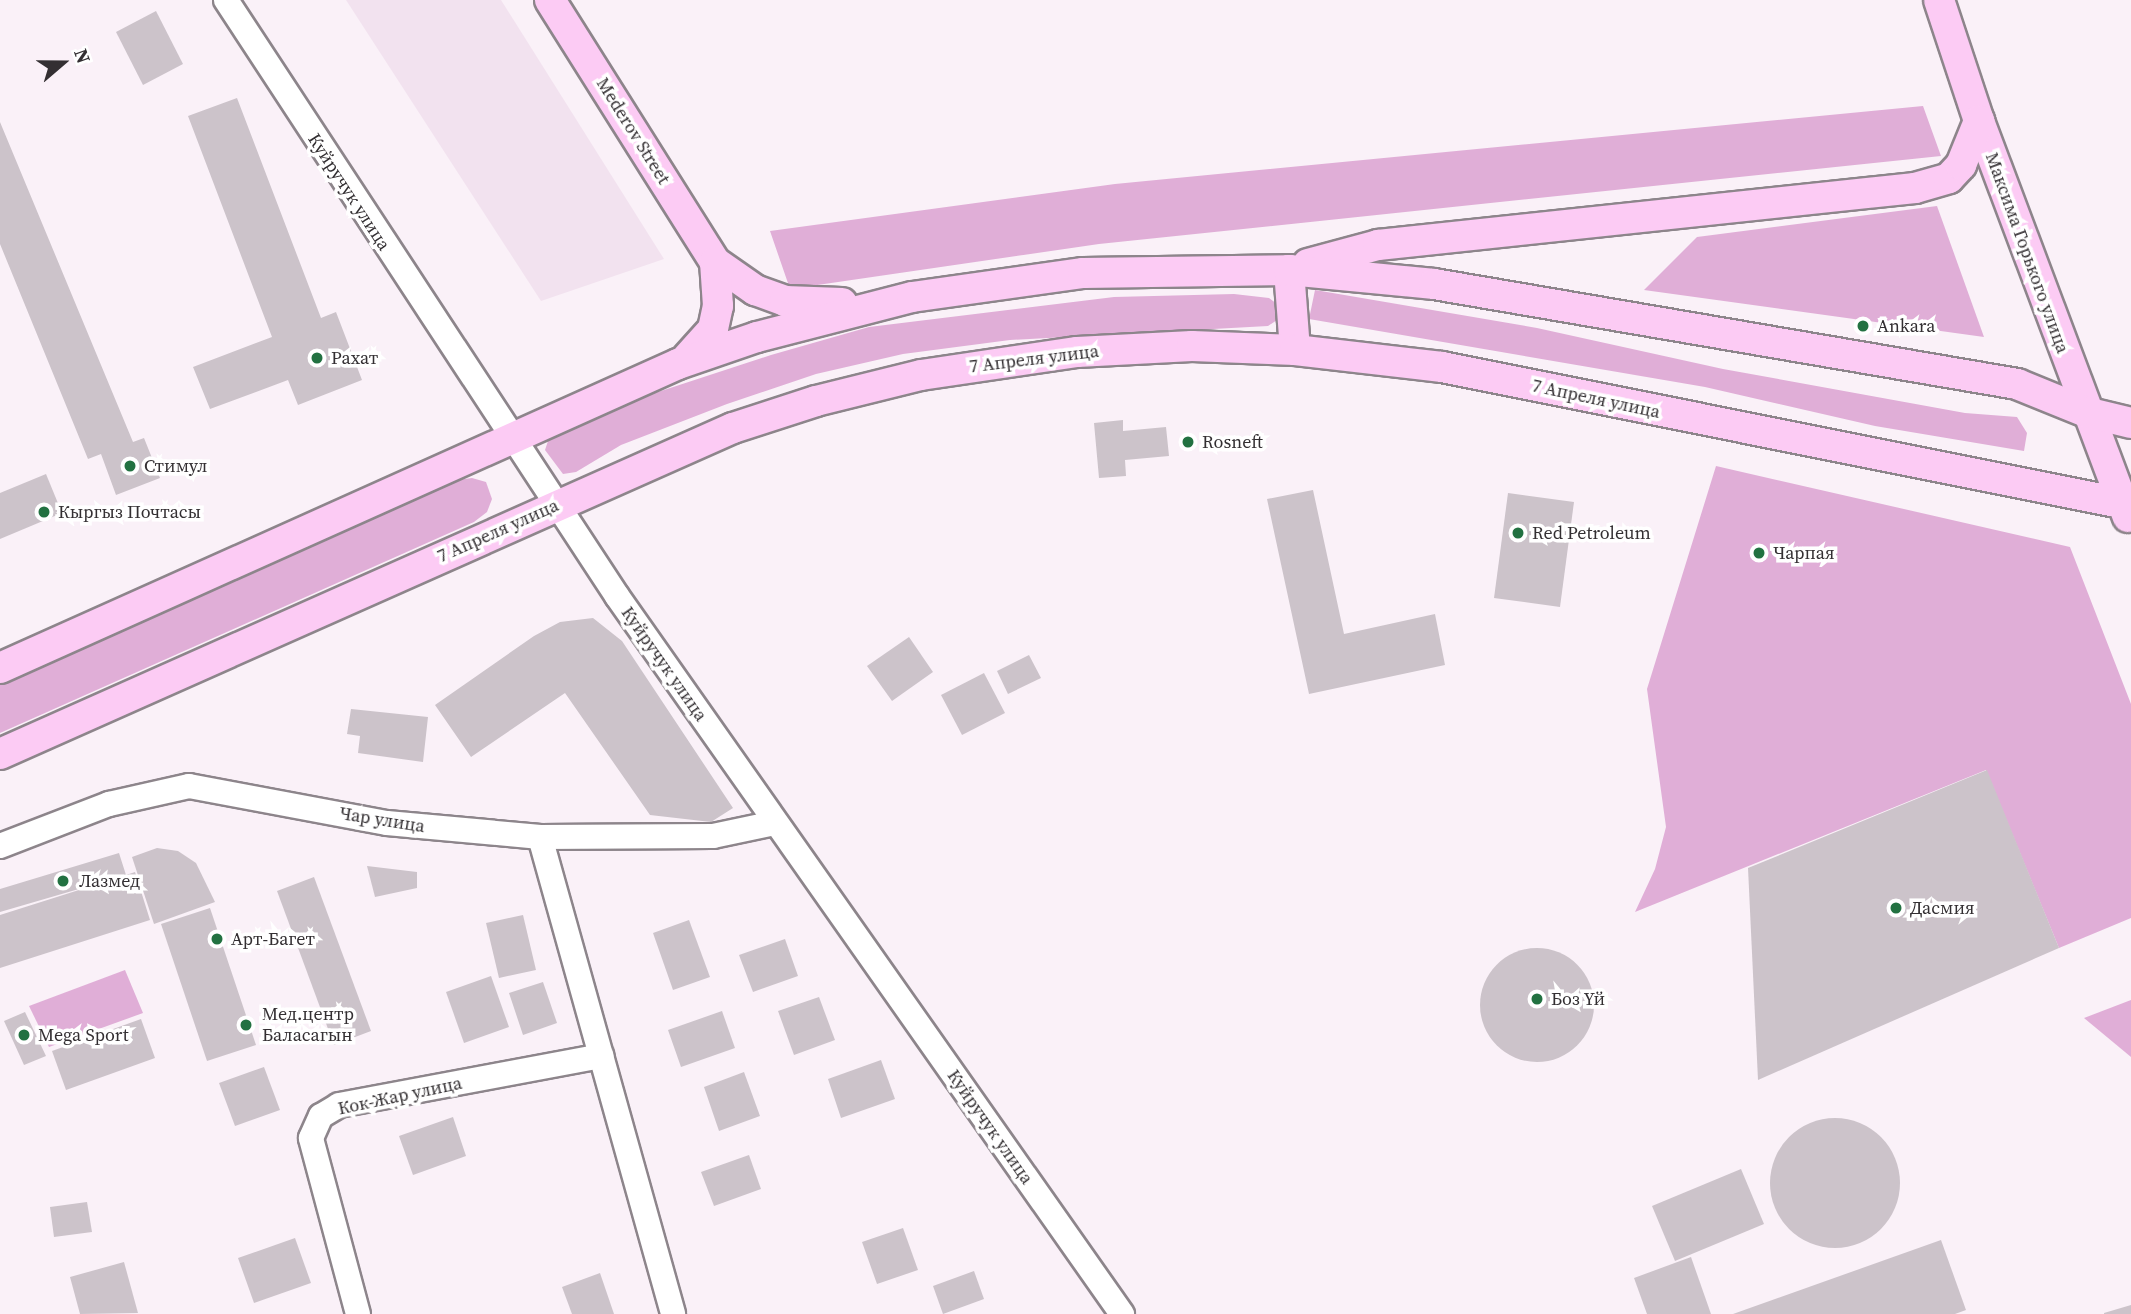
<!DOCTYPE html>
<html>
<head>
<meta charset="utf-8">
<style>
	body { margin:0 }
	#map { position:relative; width:2131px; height:1314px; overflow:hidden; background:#faf1f8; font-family:"Source Serif 4",serif }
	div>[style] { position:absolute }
	.built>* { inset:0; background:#f2e2ef }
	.green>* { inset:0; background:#e0aed7 }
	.building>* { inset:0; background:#ccc3ca }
	.round { border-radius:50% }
	.roads { filter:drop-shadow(2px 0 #8d858b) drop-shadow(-2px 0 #8d858b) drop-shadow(0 2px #8d858b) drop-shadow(0 -2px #8d858b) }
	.minor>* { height:24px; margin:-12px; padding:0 12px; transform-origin:12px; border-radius:12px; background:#fff }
	.major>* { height:30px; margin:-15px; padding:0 15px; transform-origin:15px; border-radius:15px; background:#fccbf4 }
	.dots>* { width:19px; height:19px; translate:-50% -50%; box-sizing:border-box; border:4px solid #fff; border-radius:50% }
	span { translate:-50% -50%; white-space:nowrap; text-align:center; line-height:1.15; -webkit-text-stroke:7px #fff; paint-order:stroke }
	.street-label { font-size:18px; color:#332f32 }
	.poi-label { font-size:18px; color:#332f32 }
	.left { translate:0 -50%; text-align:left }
	.north { position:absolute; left:28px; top:28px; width:70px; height:70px; -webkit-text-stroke:5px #fff; paint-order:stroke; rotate:70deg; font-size:19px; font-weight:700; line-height:28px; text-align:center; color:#332f32 }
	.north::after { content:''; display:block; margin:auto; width:24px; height:32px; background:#332f32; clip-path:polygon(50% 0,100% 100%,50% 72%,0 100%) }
</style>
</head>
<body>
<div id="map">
	<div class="built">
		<div style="clip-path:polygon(346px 0,501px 0,664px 259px,541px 301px)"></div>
	</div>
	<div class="green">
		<div style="clip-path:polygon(1923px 106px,1941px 156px,1099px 244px,790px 289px,770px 231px,1115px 184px)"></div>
		<div style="clip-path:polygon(1937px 206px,1984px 337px,1644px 290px,1697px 237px)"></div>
		<div style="clip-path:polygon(1315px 290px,1537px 328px,1723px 369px,1965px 413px,2017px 417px,2027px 433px,2024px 451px,1875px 426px,1705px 387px,1309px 319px)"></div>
		<div style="clip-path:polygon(1234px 294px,1269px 298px,1277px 304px,1277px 320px,1268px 326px,1010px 340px,903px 354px,816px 374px,727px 404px,621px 445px,576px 472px,563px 474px,545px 450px,550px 435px,603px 410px,771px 355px,869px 327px,1114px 297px)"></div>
		<div style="clip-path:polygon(1716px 466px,2070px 547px,2131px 704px,2131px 918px,2059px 948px,1986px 770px,1635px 912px,1655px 869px,1666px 827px,1647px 689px)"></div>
		<div style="clip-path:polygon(472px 478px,486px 482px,492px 499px,487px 512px,474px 522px,0 733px,0 684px,457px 480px)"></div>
		<div style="clip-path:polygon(125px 970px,143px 1013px,49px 1047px,29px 1006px)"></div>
		<div style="clip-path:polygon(2131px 1000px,2131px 1057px,2084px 1018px)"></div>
	</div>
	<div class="building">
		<div style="clip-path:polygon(156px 11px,183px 64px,143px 85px,116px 32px)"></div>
		<div style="clip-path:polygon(237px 98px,321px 318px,336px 312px,362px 380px,298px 405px,288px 380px,210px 409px,193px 367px,272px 337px,188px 116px)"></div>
		<div style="clip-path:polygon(0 122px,133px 442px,144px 438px,160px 478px,116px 495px,101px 454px,88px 459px,0 244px)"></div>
		<div style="clip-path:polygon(1123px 420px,1123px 431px,1166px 427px,1169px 456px,1125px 460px,1126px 476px,1099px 478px,1094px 423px)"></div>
		<div style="clip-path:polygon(46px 474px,62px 513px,0 539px,0 493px)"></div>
		<div style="clip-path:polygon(1313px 490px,1344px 634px,1435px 614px,1445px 665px,1309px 694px,1267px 499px)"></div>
		<div style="clip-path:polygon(1508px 493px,1574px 502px,1560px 607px,1494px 598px)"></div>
		<div style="clip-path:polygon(593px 618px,622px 641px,733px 808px,711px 822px,650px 815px,565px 693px,471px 757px,435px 705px,534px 636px,560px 622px)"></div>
		<div style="clip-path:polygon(909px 637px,933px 672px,892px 701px,867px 666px)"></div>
		<div style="clip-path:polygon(1029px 655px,1041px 678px,1008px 694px,997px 671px)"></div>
		<div style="clip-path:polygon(984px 673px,1005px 713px,962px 735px,941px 695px)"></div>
		<div style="clip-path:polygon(351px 709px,428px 717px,423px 762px,358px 753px,360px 736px,347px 734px)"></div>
		<div style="clip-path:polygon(1987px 770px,2059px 948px,1758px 1080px,1748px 868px)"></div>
		<div style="clip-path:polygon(157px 848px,178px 851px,196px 863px,215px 902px,154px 924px,132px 857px)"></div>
		<div style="clip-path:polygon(119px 853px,126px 875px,135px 872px,150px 920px,0 968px,0 915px,120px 877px,0 912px,0 889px)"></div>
		<div style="clip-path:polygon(367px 866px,417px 872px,417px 888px,375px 897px)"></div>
		<div style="clip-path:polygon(314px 877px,371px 1031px,334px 1045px,277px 891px)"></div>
		<div style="clip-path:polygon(210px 908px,256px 1045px,207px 1061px,161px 924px)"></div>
		<div style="clip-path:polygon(523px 915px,536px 970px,499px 978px,486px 923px)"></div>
		<div style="clip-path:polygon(689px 920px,710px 977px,673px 990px,653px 933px)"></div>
		<div style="clip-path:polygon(785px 939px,798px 976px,753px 992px,739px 955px)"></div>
		<div class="round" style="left:1480px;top:948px;width:114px;height:114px"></div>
		<div style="clip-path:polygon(491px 976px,509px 1027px,464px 1043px,446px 992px)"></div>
		<div style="clip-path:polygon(543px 982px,557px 1023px,523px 1035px,509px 993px)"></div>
		<div style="clip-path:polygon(819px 997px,835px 1040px,794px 1055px,778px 1011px)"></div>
		<div style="clip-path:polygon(722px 1011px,735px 1048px,681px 1067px,668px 1030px)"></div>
		<div style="clip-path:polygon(25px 1012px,46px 1056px,24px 1065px,4px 1021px)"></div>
		<div style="clip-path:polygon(141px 1019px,155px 1058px,66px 1090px,52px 1051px)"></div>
		<div style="clip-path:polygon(881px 1060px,895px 1099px,841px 1118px,828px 1079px)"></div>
		<div style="clip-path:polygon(264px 1067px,280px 1110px,235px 1126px,219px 1083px)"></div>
		<div style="clip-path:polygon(744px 1072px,760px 1116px,719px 1131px,704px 1087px)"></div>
		<div style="clip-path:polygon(453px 1117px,466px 1156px,413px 1175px,399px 1136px)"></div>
		<div class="round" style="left:1770px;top:1118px;width:130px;height:130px"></div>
		<div style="clip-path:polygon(749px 1155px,761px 1189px,714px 1206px,701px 1172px)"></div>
		<div style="clip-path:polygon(1741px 1169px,1764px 1224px,1675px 1261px,1652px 1206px)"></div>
		<div style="clip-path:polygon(87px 1202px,92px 1232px,54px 1237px,50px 1207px)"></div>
		<div style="clip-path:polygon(903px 1228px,918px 1270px,877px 1284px,862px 1242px)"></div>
		<div style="clip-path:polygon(295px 1238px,311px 1283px,254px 1303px,238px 1258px)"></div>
		<div style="clip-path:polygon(1941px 1240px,1966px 1310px,1955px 1314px,1733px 1314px)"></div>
		<div style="clip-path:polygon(1691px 1257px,1711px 1314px,1647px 1314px,1634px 1278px)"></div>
		<div style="clip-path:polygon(124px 1262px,138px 1313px,80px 1314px,70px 1277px)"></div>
		<div style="clip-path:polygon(974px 1271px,984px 1299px,943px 1314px,933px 1286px)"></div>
		<div style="clip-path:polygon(600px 1273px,614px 1314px,572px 1314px,562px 1287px)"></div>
		<div style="clip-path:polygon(2131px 1305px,2131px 1314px,2104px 1314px,2104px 1313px)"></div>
	</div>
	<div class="roads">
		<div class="minor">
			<div style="left:226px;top:0;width:713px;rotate:56.73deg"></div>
			<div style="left:617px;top:596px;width:878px;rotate:54.88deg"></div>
			<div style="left:540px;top:837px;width:495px;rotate:74.4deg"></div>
			<div style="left:0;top:846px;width:117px;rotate:-21.1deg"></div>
			<div style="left:109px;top:804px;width:82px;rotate:-12.7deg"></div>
			<div style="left:189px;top:786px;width:201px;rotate:10.6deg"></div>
			<div style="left:387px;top:823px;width:154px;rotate:5.2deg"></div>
			<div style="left:540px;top:837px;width:173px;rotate:-0.3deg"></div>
			<div style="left:713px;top:836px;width:63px;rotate:-11.8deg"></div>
			<div style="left:358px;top:1314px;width:182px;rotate:-105deg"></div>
			<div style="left:311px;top:1138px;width:24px;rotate:-66deg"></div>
			<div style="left:321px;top:1116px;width:21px;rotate:-31deg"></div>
			<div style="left:339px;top:1105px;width:267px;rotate:-10.6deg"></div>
		</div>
		<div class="major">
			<div style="left:550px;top:0;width:310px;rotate:57.8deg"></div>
			<div style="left:715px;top:262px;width:49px;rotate:35deg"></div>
			<div style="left:755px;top:290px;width:32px;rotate:20deg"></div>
			<div style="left:785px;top:301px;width:57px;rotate:2deg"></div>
			<div style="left:1939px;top:0;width:127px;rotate:71.7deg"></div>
			<div style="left:1979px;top:121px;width:423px;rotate:69.4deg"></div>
			<div style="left:1308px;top:264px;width:73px;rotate:-15.2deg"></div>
			<div style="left:1378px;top:245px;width:540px;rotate:-6.06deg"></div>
			<div style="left:1915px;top:188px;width:35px;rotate:-16deg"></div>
			<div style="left:1949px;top:178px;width:18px;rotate:-47deg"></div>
			<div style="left:1961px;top:165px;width:48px;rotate:-67.8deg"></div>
			<div style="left:1289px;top:270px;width:80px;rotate:85.7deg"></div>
			<div style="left:687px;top:358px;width:39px;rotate:-48deg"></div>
			<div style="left:713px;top:329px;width:24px;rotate:-78deg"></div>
			<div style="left:718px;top:306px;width:44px;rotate:-93.9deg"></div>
			<div style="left:0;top:668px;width:743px;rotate:-24.15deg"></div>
			<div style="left:678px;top:364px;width:83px;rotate:-18.9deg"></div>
			<div style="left:757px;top:337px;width:160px;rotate:-14.5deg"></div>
			<div style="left:912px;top:297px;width:173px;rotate:-8deg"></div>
			<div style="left:1083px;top:273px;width:206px;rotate:-0.8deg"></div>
			<div style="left:1289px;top:270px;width:146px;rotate:5.5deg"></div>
			<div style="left:1434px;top:284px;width:592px;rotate:9.73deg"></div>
			<div style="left:2017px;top:384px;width:74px;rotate:22.1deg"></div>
			<div style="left:2086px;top:412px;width:46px;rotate:13.7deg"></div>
			<div style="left:0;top:754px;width:802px;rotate:-23.98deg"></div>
			<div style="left:733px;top:428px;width:87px;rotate:-18deg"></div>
			<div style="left:816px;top:401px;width:108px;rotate:-13.9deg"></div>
			<div style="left:921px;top:375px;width:158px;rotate:-8.4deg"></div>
			<div style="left:1077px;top:352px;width:115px;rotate:-3deg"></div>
			<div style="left:1192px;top:346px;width:103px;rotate:2.2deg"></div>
			<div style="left:1295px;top:350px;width:148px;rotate:6.6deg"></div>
			<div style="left:1442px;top:367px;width:703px;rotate:11.33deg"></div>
		</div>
	</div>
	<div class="dots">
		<div style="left:1863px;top:326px;background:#227141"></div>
		<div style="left:317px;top:358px;background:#227141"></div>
		<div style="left:1188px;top:442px;background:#227141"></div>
		<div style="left:130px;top:466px;background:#227141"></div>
		<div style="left:44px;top:512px;background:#227141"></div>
		<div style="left:1518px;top:533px;background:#227141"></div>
		<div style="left:1759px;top:553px;background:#227141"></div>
		<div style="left:63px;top:881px;background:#227141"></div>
		<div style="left:1896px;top:908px;background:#227141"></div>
		<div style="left:217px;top:939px;background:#227141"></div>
		<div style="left:1537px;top:999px;background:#227141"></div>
		<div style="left:246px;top:1025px;background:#227141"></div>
		<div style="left:24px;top:1035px;background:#227141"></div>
	</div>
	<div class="street-label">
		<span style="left:633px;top:131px;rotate:58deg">Mederov Street</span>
		<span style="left:349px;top:192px;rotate:57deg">Куйручук улица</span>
		<span style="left:2027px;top:253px;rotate:70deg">Максима Горького улица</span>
		<span style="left:1034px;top:359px;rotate:-7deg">7 Апреля улица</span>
		<span style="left:1596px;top:399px;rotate:12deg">7 Апреля улица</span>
		<span style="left:498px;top:531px;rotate:-24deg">7 Апреля улица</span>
		<span style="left:664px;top:664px;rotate:55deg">Куйручук улица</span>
		<span style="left:382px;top:820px;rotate:9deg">Чар улица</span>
		<span style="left:400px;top:1096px;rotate:-12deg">Кок-Жар улица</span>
		<span style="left:990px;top:1127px;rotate:55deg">Куйручук улица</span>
	</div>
	<div class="poi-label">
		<span class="left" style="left:1877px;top:326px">Ankara</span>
		<span class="left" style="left:331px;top:358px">Рахат</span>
		<span class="left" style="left:1202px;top:442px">Rosneft</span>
		<span class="left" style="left:144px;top:466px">Стимул</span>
		<span class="left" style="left:58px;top:512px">Кыргыз Почтасы</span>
		<span class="left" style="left:1532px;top:533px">Red Petroleum</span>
		<span class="left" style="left:1773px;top:553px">Чарпая</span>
		<span class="left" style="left:79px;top:881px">Лазмед</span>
		<span class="left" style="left:1910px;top:908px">Дасмия</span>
		<span class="left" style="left:231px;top:939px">Арт-Багет</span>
		<span class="left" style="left:1551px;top:999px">Боз Үй</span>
		<span class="left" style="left:262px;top:1025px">Мед.центр<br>Баласагын</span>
		<span class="left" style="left:38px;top:1035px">Mega Sport</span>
	</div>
	<div class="north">N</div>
</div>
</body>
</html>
